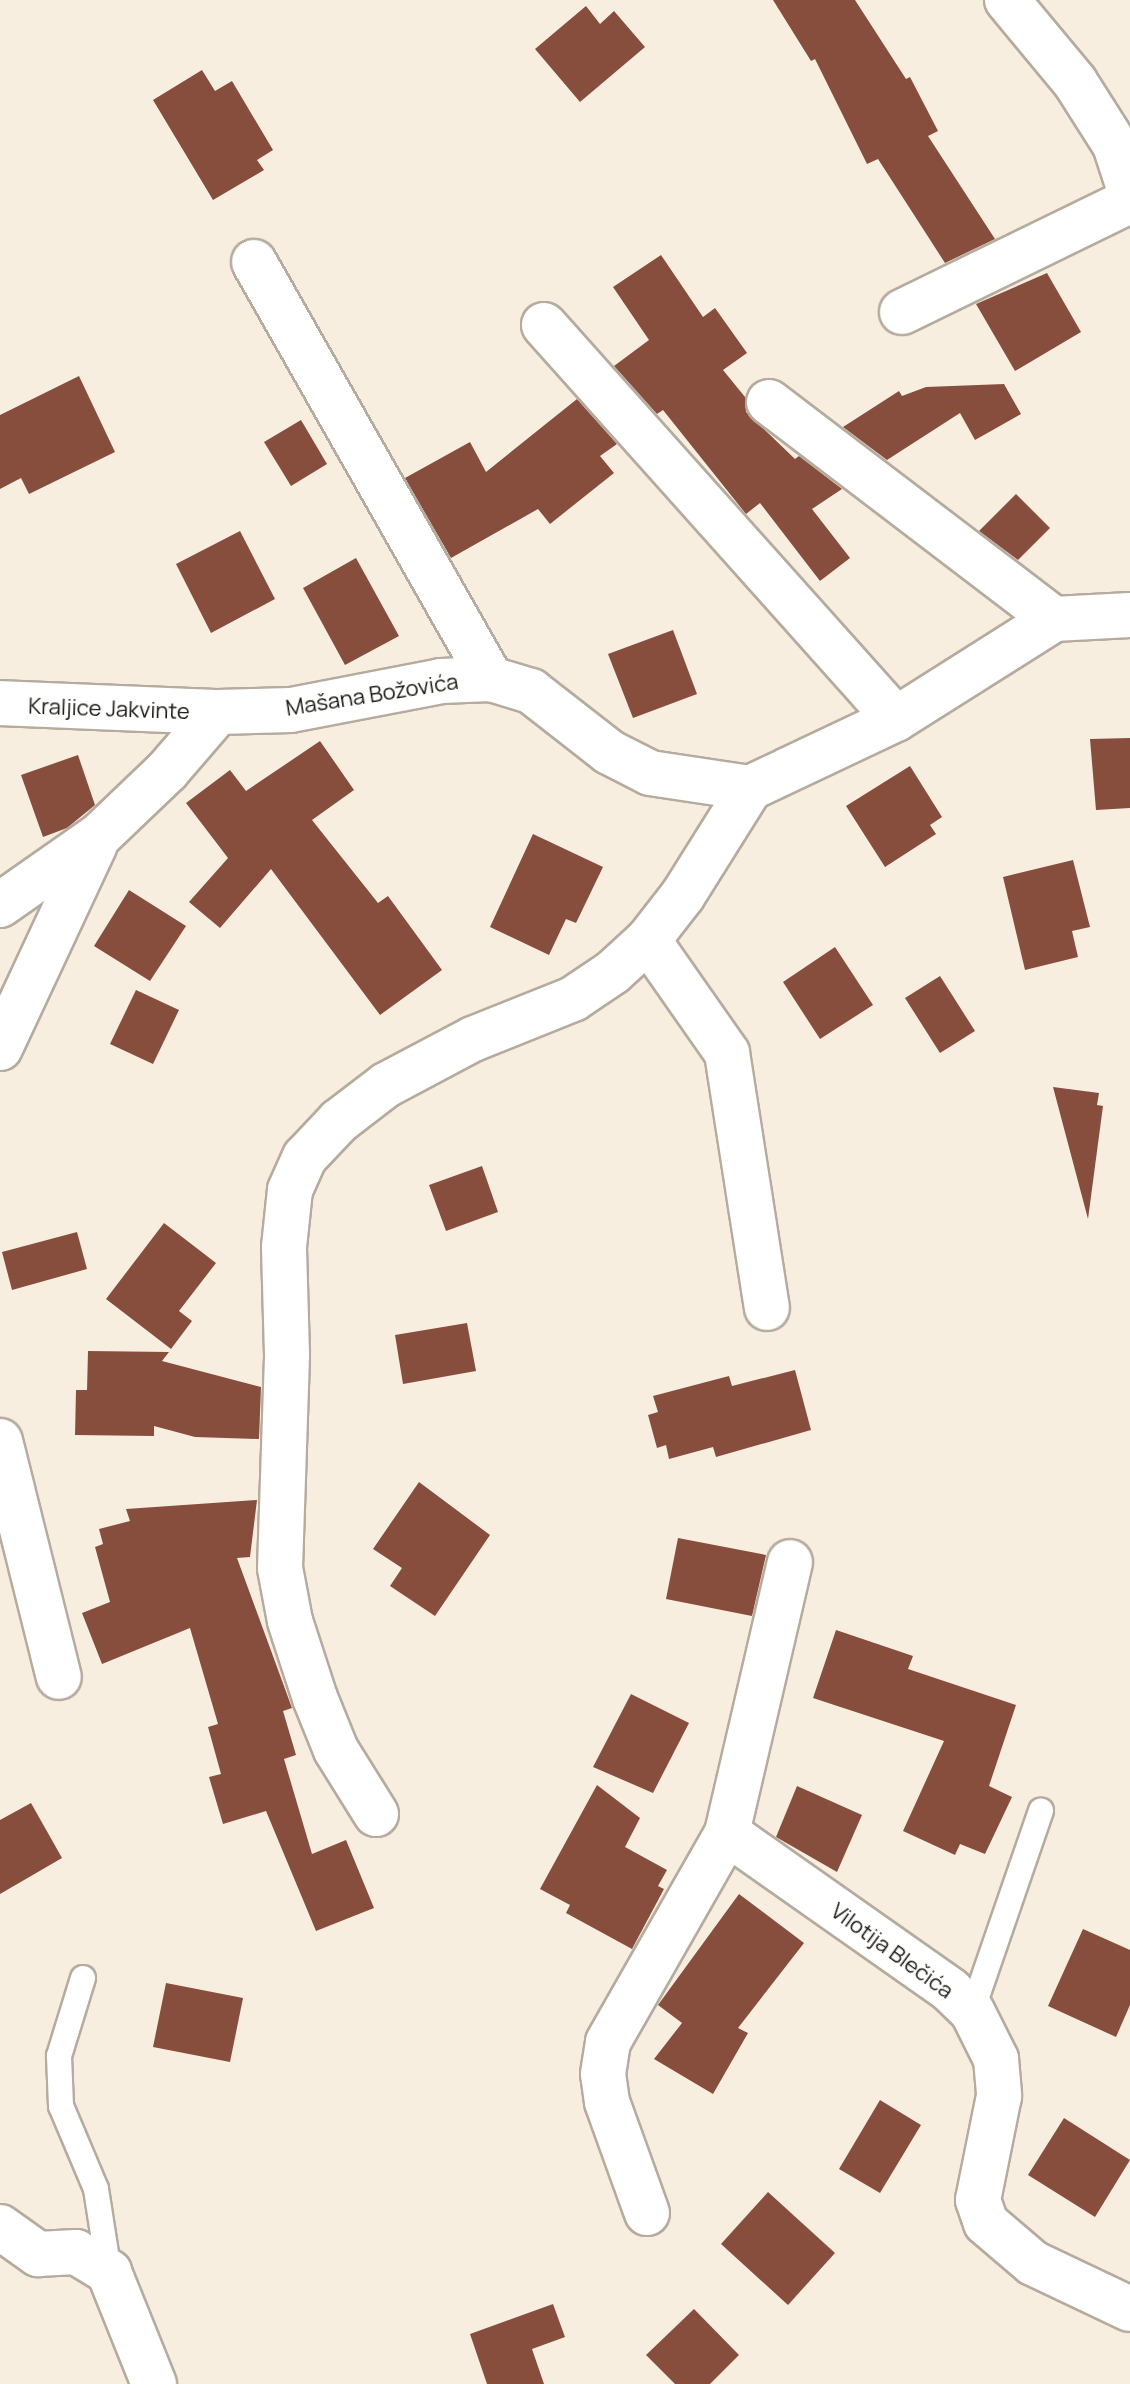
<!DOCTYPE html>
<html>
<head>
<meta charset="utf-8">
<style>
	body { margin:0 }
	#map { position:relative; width:1130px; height:2384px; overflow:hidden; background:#f8eee0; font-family:Manrope,sans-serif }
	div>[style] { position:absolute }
	.building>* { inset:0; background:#884e3d }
	.roads { filter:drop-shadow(2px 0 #b5ab9e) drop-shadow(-2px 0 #b5ab9e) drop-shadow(0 2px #b5ab9e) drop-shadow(0 -2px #b5ab9e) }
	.lane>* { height:24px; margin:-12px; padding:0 12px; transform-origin:12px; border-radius:12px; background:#fff }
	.street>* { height:44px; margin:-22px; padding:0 22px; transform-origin:22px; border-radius:22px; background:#fff }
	span { translate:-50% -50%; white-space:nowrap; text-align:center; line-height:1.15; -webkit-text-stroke:8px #fff; paint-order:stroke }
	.street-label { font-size:22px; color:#1c1813 }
</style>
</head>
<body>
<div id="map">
	<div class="building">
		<div style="clip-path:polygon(773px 0,855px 0,906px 79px,910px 77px,938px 131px,928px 136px,995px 239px,945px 263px,878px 159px,867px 164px,815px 59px,811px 61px)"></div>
		<div style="clip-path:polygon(586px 6px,600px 24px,614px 11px,645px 47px,580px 102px,535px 49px)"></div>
		<div style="clip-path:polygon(202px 70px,215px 91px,232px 81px,273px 150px,257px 160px,264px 170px,213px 200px,153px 100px)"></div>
		<div style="clip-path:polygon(661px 255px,703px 317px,715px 308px,747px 353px,723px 370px,745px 397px,746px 412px,795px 459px,799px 456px,842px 489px,812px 509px,850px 558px,820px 581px,760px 503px,746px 514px,663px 410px,657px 414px,614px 366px,649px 340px,613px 287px)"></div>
		<div style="clip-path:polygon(1047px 273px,1081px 332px,1015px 371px,976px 304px)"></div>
		<div style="clip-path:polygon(79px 376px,115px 452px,29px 494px,21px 478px,0 489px,0 415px)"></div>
		<div style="clip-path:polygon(1004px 384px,1021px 414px,975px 440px,960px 413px,887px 460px,843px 427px,899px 391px,902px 396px,926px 387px)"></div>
		<div style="clip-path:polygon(577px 399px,617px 444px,600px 456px,614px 473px,550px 524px,538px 509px,451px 558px,405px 478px,470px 442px,486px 472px)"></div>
		<div style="clip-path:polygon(301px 420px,327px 464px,291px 486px,264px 442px)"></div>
		<div style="clip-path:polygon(1016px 494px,1050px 528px,1018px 560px,979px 531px)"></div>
		<div style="clip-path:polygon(240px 531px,275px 599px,211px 633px,176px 564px)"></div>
		<div style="clip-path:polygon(356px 558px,399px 636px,345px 665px,303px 588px)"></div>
		<div style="clip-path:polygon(673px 630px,697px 694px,633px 718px,608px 654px)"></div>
		<div style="clip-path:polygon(1130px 738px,1130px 808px,1096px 810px,1090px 739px)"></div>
		<div style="clip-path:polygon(320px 741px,354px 790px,312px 820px,378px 903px,388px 896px,442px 970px,380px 1015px,271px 869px,220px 928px,189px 902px,228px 858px,186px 803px,230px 770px,246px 791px)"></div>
		<div style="clip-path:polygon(78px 755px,95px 805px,67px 828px,43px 837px,21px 775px)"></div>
		<div style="clip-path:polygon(910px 766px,942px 817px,930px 825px,936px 834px,885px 867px,846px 806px)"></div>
		<div style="clip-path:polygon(533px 834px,603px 867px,576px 923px,566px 919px,549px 955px,490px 927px)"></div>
		<div style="clip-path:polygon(1073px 860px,1090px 927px,1072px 931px,1078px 957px,1025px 970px,1003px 877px)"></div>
		<div style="clip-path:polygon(129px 890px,186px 926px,150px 981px,94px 946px)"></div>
		<div style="clip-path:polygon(835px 947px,873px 1005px,820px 1039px,783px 982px)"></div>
		<div style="clip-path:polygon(940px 976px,975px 1031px,940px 1053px,905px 998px)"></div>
		<div style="clip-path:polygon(136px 990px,179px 1010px,153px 1064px,110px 1044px)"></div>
		<div style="clip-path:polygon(1053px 1087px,1099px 1093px,1097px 1105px,1103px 1106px,1088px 1219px)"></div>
		<div style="clip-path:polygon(482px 1166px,498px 1212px,446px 1231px,429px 1185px)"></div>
		<div style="clip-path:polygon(164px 1223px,216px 1263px,179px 1311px,192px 1321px,171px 1349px,106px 1299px)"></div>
		<div style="clip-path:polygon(77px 1232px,87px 1269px,12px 1290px,2px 1252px)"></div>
		<div style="clip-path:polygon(467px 1323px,476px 1371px,403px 1384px,395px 1335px)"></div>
		<div style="clip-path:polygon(88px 1351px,169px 1352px,162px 1361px,261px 1387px,259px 1439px,195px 1437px,154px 1426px,154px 1436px,75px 1435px,76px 1390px,87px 1390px)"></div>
		<div style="clip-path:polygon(795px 1370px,811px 1430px,716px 1457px,713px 1447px,669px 1459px,666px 1445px,657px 1448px,648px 1415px,658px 1412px,653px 1396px,729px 1376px,732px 1386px)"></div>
		<div style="clip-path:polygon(419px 1482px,490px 1535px,435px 1616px,390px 1586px,402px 1568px,373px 1549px)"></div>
		<div style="clip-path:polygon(257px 1500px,250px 1557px,237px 1558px,292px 1708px,283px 1711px,296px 1755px,284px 1759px,312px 1854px,346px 1840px,374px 1908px,316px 1931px,266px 1811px,223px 1824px,209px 1777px,221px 1774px,208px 1727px,218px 1724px,190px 1628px,102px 1664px,82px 1613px,110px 1602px,95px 1547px,103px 1544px,99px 1529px,130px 1521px,126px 1509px)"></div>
		<div style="clip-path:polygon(678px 1538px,766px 1555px,752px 1616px,666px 1599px)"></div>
		<div style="clip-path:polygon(836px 1630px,913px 1656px,908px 1669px,1016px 1705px,989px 1786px,1012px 1797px,985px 1854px,960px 1844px,955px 1855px,903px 1831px,944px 1741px,813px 1698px)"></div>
		<div style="clip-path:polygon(631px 1694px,689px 1723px,653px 1793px,593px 1767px)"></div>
		<div style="clip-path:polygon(597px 1785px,640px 1818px,625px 1847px,667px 1870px,658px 1886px,664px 1889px,632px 1949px,566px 1913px,570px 1905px,540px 1889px)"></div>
		<div style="clip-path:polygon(797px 1786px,862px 1815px,837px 1872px,776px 1837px)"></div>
		<div style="clip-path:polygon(31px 1803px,62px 1858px,0 1894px,0 1820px)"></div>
		<div style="clip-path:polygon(739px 1894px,804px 1943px,738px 2028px,748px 2033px,713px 2094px,654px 2059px,682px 2023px,658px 2005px)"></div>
		<div style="clip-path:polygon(1083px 1929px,1130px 1950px,1130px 2005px,1116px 2037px,1048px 2006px)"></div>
		<div style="clip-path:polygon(166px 1983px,243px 1998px,230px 2062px,153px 2047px)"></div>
		<div style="clip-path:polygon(880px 2100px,921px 2125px,880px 2193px,839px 2169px)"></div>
		<div style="clip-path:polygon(1064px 2118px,1130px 2160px,1095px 2217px,1028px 2175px)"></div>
		<div style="clip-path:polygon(768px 2192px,835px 2253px,788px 2305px,721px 2244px)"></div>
		<div style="clip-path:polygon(553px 2304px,565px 2337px,532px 2349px,544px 2384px,487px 2384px,470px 2334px)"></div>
		<div style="clip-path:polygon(694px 2309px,739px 2355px,710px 2384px,675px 2384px,646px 2355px)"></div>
	</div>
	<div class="roads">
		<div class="lane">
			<div style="left:83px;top:1978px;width:82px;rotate:107.1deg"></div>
			<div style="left:59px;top:2056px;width:50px;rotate:87.7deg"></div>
			<div style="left:61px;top:2106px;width:90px;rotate:67.1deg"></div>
			<div style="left:96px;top:2189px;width:84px;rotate:81.1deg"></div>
			<div style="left:972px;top:2011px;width:212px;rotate:-71deg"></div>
		</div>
		<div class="street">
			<div style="left:1007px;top:0;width:107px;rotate:50.3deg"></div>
			<div style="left:1075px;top:82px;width:75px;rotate:57.6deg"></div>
			<div style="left:1115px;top:145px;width:48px;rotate:71.9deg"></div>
			<div style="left:254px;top:262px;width:480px;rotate:60.4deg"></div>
			<div style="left:902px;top:312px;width:254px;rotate:-26deg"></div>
			<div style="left:544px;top:325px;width:528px;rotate:48.22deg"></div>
			<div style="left:769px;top:402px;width:358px;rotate:37.3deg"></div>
			<div style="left:0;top:703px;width:218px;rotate:2.4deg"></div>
			<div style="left:0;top:905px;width:122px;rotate:-35deg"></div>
			<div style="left:100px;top:835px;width:93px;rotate:-43.7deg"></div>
			<div style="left:167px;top:771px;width:78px;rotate:-49.2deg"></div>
			<div style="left:218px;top:712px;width:73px;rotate:-1.6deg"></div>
			<div style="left:291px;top:710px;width:153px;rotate:-10.9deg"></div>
			<div style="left:441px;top:681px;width:50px;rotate:-2.3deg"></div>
			<div style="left:491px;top:679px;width:42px;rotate:16.7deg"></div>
			<div style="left:531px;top:691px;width:99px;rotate:38deg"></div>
			<div style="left:609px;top:752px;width:46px;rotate:27.1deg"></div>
			<div style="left:650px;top:773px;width:101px;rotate:8.5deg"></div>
			<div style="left:750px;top:788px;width:161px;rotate:-25.3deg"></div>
			<div style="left:896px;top:719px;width:187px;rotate:-32.3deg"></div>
			<div style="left:1054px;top:619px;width:76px;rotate:-3deg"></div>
			<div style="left:648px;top:940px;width:138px;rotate:55deg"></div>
			<div style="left:727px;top:1053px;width:258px;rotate:81.1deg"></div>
			<div style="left:0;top:1048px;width:225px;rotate:-65deg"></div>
			<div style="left:0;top:1441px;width:243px;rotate:76deg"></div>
			<div style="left:376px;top:1814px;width:75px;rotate:-122deg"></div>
			<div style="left:336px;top:1750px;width:56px;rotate:-112deg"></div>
			<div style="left:315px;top:1698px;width:81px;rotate:-108deg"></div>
			<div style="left:290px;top:1621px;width:54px;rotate:-100.7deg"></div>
			<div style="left:280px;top:1568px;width:213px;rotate:-88.1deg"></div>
			<div style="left:287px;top:1355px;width:108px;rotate:-91.6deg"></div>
			<div style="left:284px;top:1247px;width:57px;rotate:-84deg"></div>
			<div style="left:290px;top:1190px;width:36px;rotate:-66deg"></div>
			<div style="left:305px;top:1157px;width:50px;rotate:-46.6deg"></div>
			<div style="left:339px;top:1121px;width:59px;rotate:-37.5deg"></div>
			<div style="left:386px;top:1085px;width:98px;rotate:-27.9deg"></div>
			<div style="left:473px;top:1039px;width:108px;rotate:-21.8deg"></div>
			<div style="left:573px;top:999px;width:48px;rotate:-34deg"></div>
			<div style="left:613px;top:972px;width:47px;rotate:-42.4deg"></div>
			<div style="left:648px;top:940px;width:57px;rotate:-52.1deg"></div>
			<div style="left:683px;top:895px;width:126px;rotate:-57.9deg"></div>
			<div style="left:727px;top:1833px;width:273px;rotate:35.1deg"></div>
			<div style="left:950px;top:1990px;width:30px;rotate:44deg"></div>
			<div style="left:972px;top:2011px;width:54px;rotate:63.4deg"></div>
			<div style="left:996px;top:2059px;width:37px;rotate:85deg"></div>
			<div style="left:999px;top:2096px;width:106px;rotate:101.4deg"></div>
			<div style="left:978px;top:2200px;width:24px;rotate:71deg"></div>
			<div style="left:986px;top:2223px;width:62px;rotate:40.4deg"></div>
			<div style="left:1033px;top:2263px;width:107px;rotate:25.4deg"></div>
			<div style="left:647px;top:2213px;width:118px;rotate:-109.8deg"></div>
			<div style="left:607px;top:2102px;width:28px;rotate:-98deg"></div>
			<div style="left:603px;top:2074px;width:32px;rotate:-81deg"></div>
			<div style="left:608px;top:2042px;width:241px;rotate:-60.3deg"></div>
			<div style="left:727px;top:1833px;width:278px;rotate:-76.9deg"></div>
			<div style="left:0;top:2227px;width:47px;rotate:35.4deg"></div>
			<div style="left:38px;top:2254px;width:38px;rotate:-3deg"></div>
			<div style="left:76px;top:2252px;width:39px;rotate:31deg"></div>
			<div style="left:109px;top:2272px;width:121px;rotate:68.1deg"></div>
		</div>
	</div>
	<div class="street-label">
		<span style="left:372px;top:695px;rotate:-9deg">Mašana Božovića</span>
		<span style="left:109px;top:709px;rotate:2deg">Kraljice Jakvinte</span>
		<span style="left:892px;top:1951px;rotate:36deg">Vilotija Blečića</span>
	</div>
</div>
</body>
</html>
